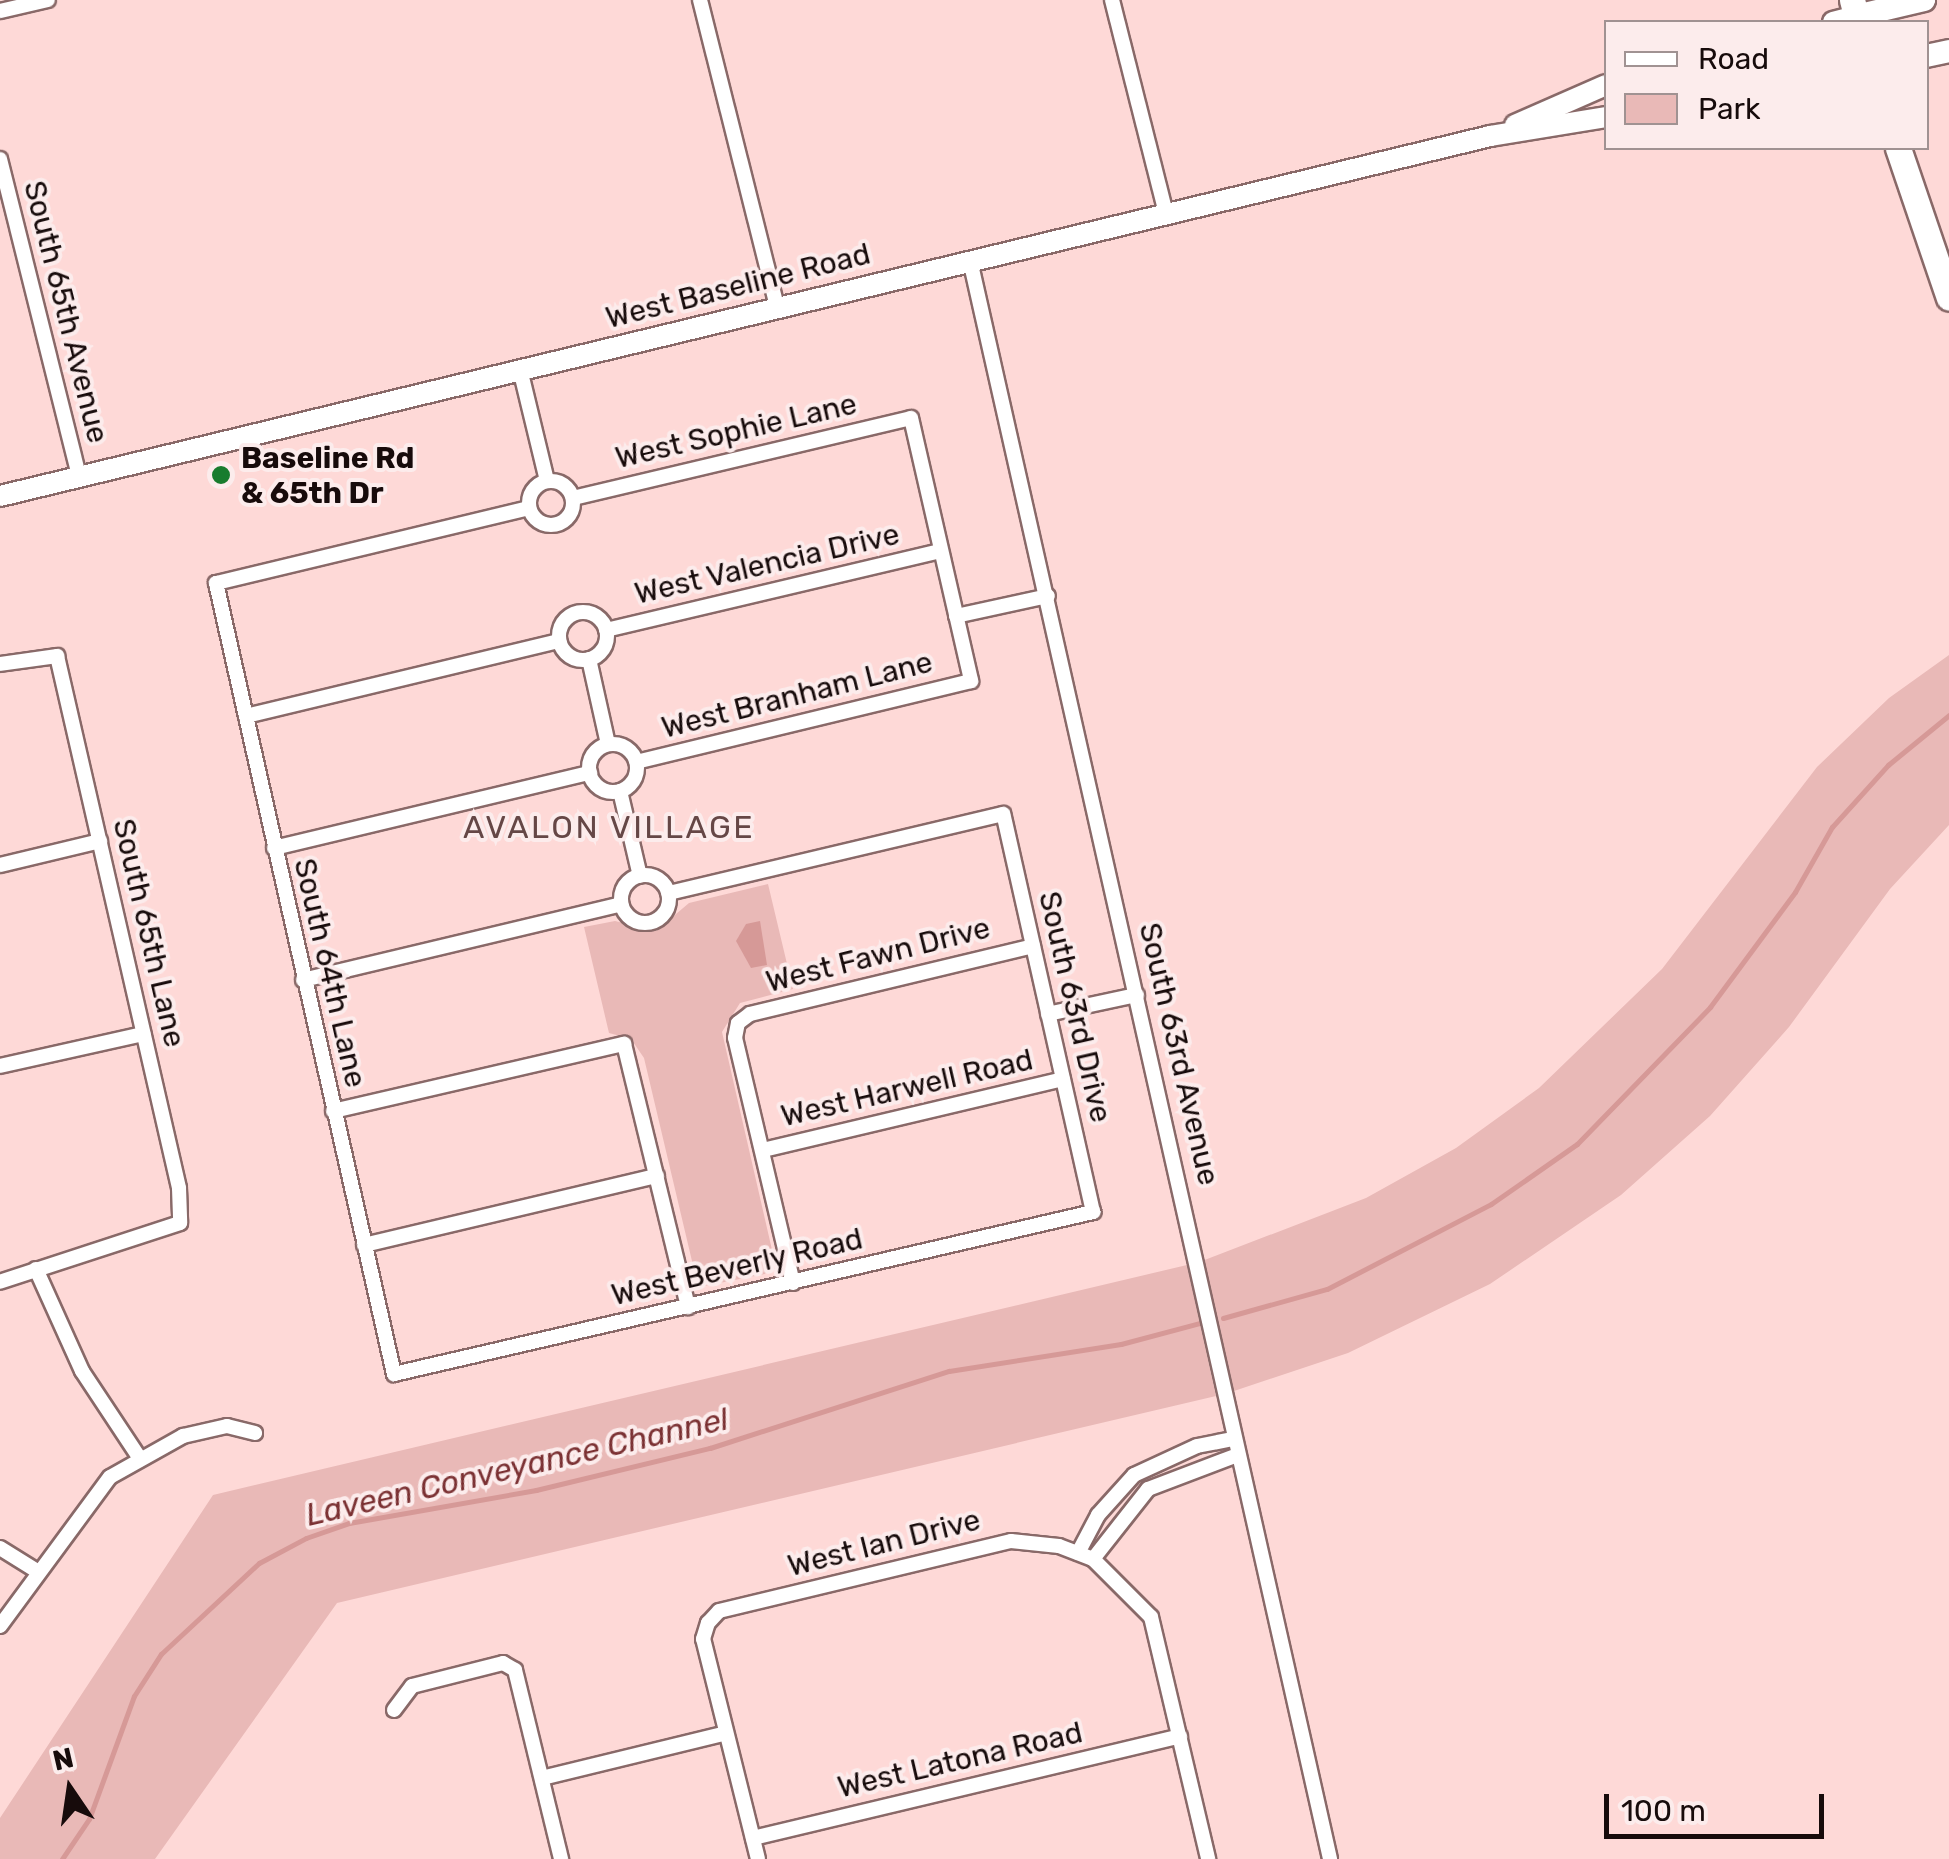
<!DOCTYPE html>
<html>
<head>
<meta charset="utf-8">
<style>
	body { margin:0 }
	#map { position:relative; width:1949px; height:1859px; overflow:hidden; background:#fed9d7; font-family:Rubik,sans-serif }
	div>[style] { position:absolute }
	.green>* { inset:0; background:#e9b9b7 }
	.water>* { inset:0; background:#d69997 }
	.stream>* { height:5px; margin:-2.5px; padding:0 2.5px; transform-origin:2.5px; border-radius:2.5px; background:#d69997 }
	.roads { filter:drop-shadow(2px 0 #896968) drop-shadow(-2px 0 #896968) drop-shadow(0 2px #896968) drop-shadow(0 -2px #896968) }
	.minor>* { height:14px; margin:-7px; padding:0 7px; transform-origin:7px; border-radius:7px; background:#fff }
	.minor>.ring { margin:-7px; padding:0; box-sizing:content-box; background:none; border:14px solid #fff; border-radius:50% }
	.secondary>* { height:20px; margin:-10px; padding:0 10px; transform-origin:10px; border-radius:10px; background:#fff }
	.primary>* { height:22px; margin:-11px; padding:0 11px; transform-origin:11px; border-radius:11px; background:#fff }
	.motorway>* { height:25px; margin:-12.5px; padding:0 12.5px; transform-origin:12.5px; border-radius:12.5px; background:#fff }
	.dots>* { width:28px; height:28px; translate:-50% -50%; box-sizing:border-box; border:5px solid #fcecec; border-radius:50% }
	span { translate:-50% -50%; white-space:nowrap; text-align:center; line-height:1.15; -webkit-text-stroke:8px #fcecec; paint-order:stroke }
	.street-label { font-size:30px; color:#170b0b }
	.poi-label { font-size:30px; color:#170b0b; font-weight:700 }
	.left { translate:0 -50%; text-align:left }
	.neighbourhood-label { font-size:32px; color:#654746; letter-spacing:2.5px }
	.water-label { font-size:32px; color:#7b3133; font-style:italic }
	.legend { position:absolute; left:1604px; top:20px; width:325px; height:130px; box-sizing:border-box; background:#fcecec; border:2px solid #a09292; margin:0; padding:12px 18px; list-style:none; font-size:30px; color:#170b0b }
	.legend li { display:flex; align-items:center; gap:20px; height:50px }
	.legend b { width:50px; border:2px solid #a09292 }
	.north { position:absolute; left:20px; top:1739px; width:100px; height:100px; -webkit-text-stroke:8px #fcecec; paint-order:stroke; rotate:347deg; font-size:28px; font-weight:700; line-height:40px; text-align:center; color:#170b0b }
	.north::after { content:''; display:block; margin:auto; width:35px; height:45px; background:#170b0b; clip-path:polygon(50% 0,100% 100%,50% 72%,0 100%) }
	.scale { position:absolute; left:1604px; top:1794px; width:220px; height:45px; box-sizing:border-box; border:5px solid #170b0b; border-top:0; padding-left:12px; font-size:30px; line-height:35px; white-space:nowrap; color:#170b0b; -webkit-text-stroke:8px #fcecec; paint-order:stroke }
</style>
</head>
<body>
<div id="map">
	<div class="green">
		<div style="clip-path:polygon(1949px 655px,1949px 825px,1890px 889px,1789px 1027px,1710px 1116px,1621px 1195px,1490px 1284px,1348px 1353px,1231px 1392px,1202px 1261px,1366px 1198px,1456px 1148px,1539px 1088px,1662px 969px,1817px 767px,1889px 698px)"></div>
		<div style="clip-path:polygon(768px 884px,793px 989px,740px 1003px,722px 1032px,775px 1263px,765px 1274px,704px 1286px,696px 1278px,644px 1058px,631px 1039px,609px 1033px,584px 927px,615px 921px,656px 931px,689px 903px)"></div>
		<div style="clip-path:polygon(1187px 1265px,1216px 1396px,337px 1603px,155px 1859px,0 1859px,0 1818px,213px 1495px)"></div>
	</div>
	<div class="water">
		<div style="clip-path:polygon(760px 921px,767px 965px,751px 968px,736px 941px,746px 924px)"></div>
	</div>
	<div class="stream">
		<div style="left:1223px;top:1318px;width:108px;rotate:-15.6deg"></div>
		<div style="left:1327px;top:1289px;width:185px;rotate:-27.4deg"></div>
		<div style="left:1491px;top:1204px;width:105px;rotate:-34.9deg"></div>
		<div style="left:1577px;top:1144px;width:191px;rotate:-45.8deg"></div>
		<div style="left:1710px;top:1007px;width:143px;rotate:-53.5deg"></div>
		<div style="left:1795px;top:892px;width:75px;rotate:-60.4deg"></div>
		<div style="left:1832px;top:827px;width:84px;rotate:-47.9deg"></div>
		<div style="left:1888px;top:765px;width:79px;rotate:-39.3deg"></div>
		<div style="left:62px;top:1859px;width:48px;rotate:-56deg"></div>
		<div style="left:89px;top:1819px;width:131px;rotate:-69.9deg"></div>
		<div style="left:134px;top:1696px;width:50px;rotate:-57.3deg"></div>
		<div style="left:161px;top:1654px;width:134px;rotate:-42.9deg"></div>
		<div style="left:259px;top:1563px;width:53px;rotate:-28deg"></div>
		<div style="left:306px;top:1538px;width:46px;rotate:-19.2deg"></div>
		<div style="left:349px;top:1523px;width:190px;rotate:-10deg"></div>
		<div style="left:536px;top:1490px;width:179px;rotate:-13.6deg"></div>
		<div style="left:710px;top:1448px;width:251px;rotate:-17.9deg"></div>
		<div style="left:949px;top:1371px;width:174px;rotate:-8.9deg"></div>
		<div style="left:1121px;top:1344px;width:82px;rotate:-14.9deg"></div>
	</div>
	<div class="roads">
		<div class="minor">
			<div style="left:700px;top:0;width:317px;rotate:75.9deg"></div>
			<div style="left:1112px;top:0;width:221px;rotate:75.8deg"></div>
			<div style="left:0;top:11px;width:49px;rotate:-12.9deg"></div>
			<div style="left:0;top:159px;width:328px;rotate:76deg"></div>
			<div style="left:970px;top:260px;width:1639px;rotate:77.31deg"></div>
			<div style="left:520px;top:369px;width:115px;rotate:76.4deg"></div>
			<div class="ring" style="left:529px;top:481px;width:30px;height:30px"></div>
			<div style="left:573px;top:498px;width:347px;rotate:-13.3deg"></div>
			<div style="left:911px;top:418px;width:270px;rotate:77.1deg"></div>
			<div style="left:971px;top:681px;width:344px;rotate:166.4deg"></div>
			<div style="left:529px;top:508px;width:322px;rotate:166.5deg"></div>
			<div style="left:216px;top:583px;width:811px;rotate:77.32deg"></div>
			<div style="left:394px;top:1374px;width:718px;rotate:-13.05deg"></div>
			<div style="left:1093px;top:1212px;width:408px;rotate:-102.7deg"></div>
			<div style="left:1003px;top:814px;width:344px;rotate:166.7deg"></div>
			<div class="ring" style="left:559px;top:612px;width:34px;height:34px"></div>
			<div style="left:956px;top:616px;width:94px;rotate:-12.3deg"></div>
			<div style="left:606px;top:630px;width:344px;rotate:-13.3deg"></div>
			<div style="left:589px;top:659px;width:87px;rotate:77.4deg"></div>
			<div style="left:0;top:664px;width:58px;rotate:-8deg"></div>
			<div style="left:57px;top:656px;width:546px;rotate:77.08deg"></div>
			<div style="left:179px;top:1188px;width:35px;rotate:88deg"></div>
			<div style="left:180px;top:1223px;width:189px;rotate:161.9deg"></div>
			<div style="left:246px;top:716px;width:322px;rotate:-13.5deg"></div>
			<div class="ring" style="left:589px;top:744px;width:34px;height:34px"></div>
			<div style="left:620px;top:791px;width:87px;rotate:76.8deg"></div>
			<div style="left:274px;top:848px;width:325px;rotate:-13.4deg"></div>
			<div style="left:0;top:865px;width:103px;rotate:-13.5deg"></div>
			<div class="ring" style="left:621px;top:875px;width:34px;height:34px"></div>
			<div style="left:303px;top:980px;width:327px;rotate:-13.4deg"></div>
			<div style="left:1048px;top:1014px;width:91px;rotate:-12.1deg"></div>
			<div style="left:0;top:1066px;width:147px;rotate:-12.6deg"></div>
			<div style="left:333px;top:1111px;width:299px;rotate:-13deg"></div>
			<div style="left:624px;top:1044px;width:271px;rotate:76.3deg"></div>
			<div style="left:763px;top:1150px;width:308px;rotate:-13.3deg"></div>
			<div style="left:364px;top:1245px;width:301px;rotate:-13.3deg"></div>
			<div style="left:36px;top:1269px;width:112px;rotate:65.7deg"></div>
			<div style="left:82px;top:1371px;width:103px;rotate:56.5deg"></div>
			<div style="left:793px;top:1283px;width:252px;rotate:-103.3deg"></div>
			<div style="left:735px;top:1038px;width:15px;rotate:-79deg"></div>
			<div style="left:738px;top:1023px;width:15px;rotate:-37deg"></div>
			<div style="left:750px;top:1014px;width:291px;rotate:-13.5deg"></div>
			<div style="left:0;top:1548px;width:44px;rotate:31.9deg"></div>
			<div style="left:1078px;top:1553px;width:43px;rotate:-62.2deg"></div>
			<div style="left:1098px;top:1515px;width:54px;rotate:-48deg"></div>
			<div style="left:1134px;top:1475px;width:69px;rotate:-24.7deg"></div>
			<div style="left:1197px;top:1446px;width:37px;rotate:-11deg"></div>
			<div style="left:1093px;top:1559px;width:89px;rotate:-51.8deg"></div>
			<div style="left:1148px;top:1489px;width:93px;rotate:-20.8deg"></div>
			<div style="left:0;top:1626px;width:185px;rotate:-53.6deg"></div>
			<div style="left:110px;top:1477px;width:84px;rotate:-29.3deg"></div>
			<div style="left:183px;top:1436px;width:45px;rotate:-12.8deg"></div>
			<div style="left:227px;top:1426px;width:29px;rotate:14deg"></div>
			<div style="left:394px;top:1710px;width:30px;rotate:-53deg"></div>
			<div style="left:412px;top:1686px;width:94px;rotate:-14.2deg"></div>
			<div style="left:503px;top:1663px;width:14px;rotate:30deg"></div>
			<div style="left:515px;top:1670px;width:195px;rotate:76.3deg"></div>
			<div style="left:542px;top:1778px;width:189px;rotate:-13.7deg"></div>
			<div style="left:753px;top:1838px;width:439px;rotate:-13.4deg"></div>
			<div style="left:758px;top:1859px;width:227px;rotate:-104deg"></div>
			<div style="left:703px;top:1639px;width:17px;rotate:-73deg"></div>
			<div style="left:708px;top:1623px;width:16px;rotate:-47deg"></div>
			<div style="left:719px;top:1611px;width:300px;rotate:-13.5deg"></div>
			<div style="left:1011px;top:1541px;width:48px;rotate:5.9deg"></div>
			<div style="left:1059px;top:1546px;width:36px;rotate:21deg"></div>
			<div style="left:1093px;top:1559px;width:82px;rotate:45deg"></div>
			<div style="left:1151px;top:1617px;width:249px;rotate:76.7deg"></div>
		</div>
		<div class="secondary">
			<div style="left:1833px;top:22px;width:24px;rotate:-15deg"></div>
			<div style="left:1515px;top:125px;width:99px;rotate:-23.7deg"></div>
			<div style="left:0;top:496px;width:1533px;rotate:-13.58deg"></div>
			<div style="left:1490px;top:136px;width:118px;rotate:-9.3deg"></div>
		</div>
		<div class="primary">
			<div style="left:1856px;top:16px;width:70px;rotate:-13.2deg"></div>
			<div style="left:1926px;top:56px;width:24px;rotate:-12deg"></div>
		</div>
		<div class="motorway">
			<div style="left:1852px;top:0;width:23px;rotate:75deg"></div>
			<div style="left:1898px;top:148px;width:158px;rotate:71.2deg"></div>
		</div>
	</div>
	<div class="dots">
		<div style="left:221px;top:475px;background:#187c2e"></div>
	</div>
	<div class="street-label">
		<span style="left:738px;top:286px;rotate:-14deg">West Baseline Road</span>
		<span style="left:66px;top:312px;rotate:76deg">South 65th Avenue</span>
		<span style="left:736px;top:431px;rotate:-13deg">West Sophie Lane</span>
		<span style="left:767px;top:564px;rotate:-13deg">West Valencia Drive</span>
		<span style="left:797px;top:695px;rotate:-14deg">West Branham Lane</span>
		<span style="left:149px;top:933px;rotate:77deg">South 65th Lane</span>
		<span style="left:878px;top:955px;rotate:-14deg">West Fawn Drive</span>
		<span style="left:330px;top:973px;rotate:77deg">South 64th Lane</span>
		<span style="left:1075px;top:1007px;rotate:77deg">South 63rd Drive</span>
		<span style="left:1179px;top:1054px;rotate:77deg">South 63rd Avenue</span>
		<span style="left:907px;top:1088px;rotate:-13deg">West Harwell Road</span>
		<span style="left:737px;top:1267px;rotate:-13deg">West Beverly Road</span>
		<span style="left:884px;top:1543px;rotate:-14deg">West Ian Drive</span>
		<span style="left:960px;top:1760px;rotate:-13deg">West Latona Road</span>
	</div>
	<div class="poi-label">
		<span class="left" style="left:241px;top:475px">Baseline Rd<br>&amp; 65th Dr</span>
	</div>
	<div class="neighbourhood-label">
		<span style="left:609px;top:827px">AVALON VILLAGE</span>
	</div>
	<div class="water-label">
		<span style="left:517px;top:1467px;rotate:-13deg">Laveen Conveyance Channel</span>
	</div>
	<ul class="legend">
	<li><b style="height:12px;background:#fff"></b>Road</li>
	<li><b style="height:28px;background:#e9b9b7"></b>Park</li>
	</ul>
	<div class="north">N</div>
	<div class="scale">100 m</div>
</div>
</body>
</html>
